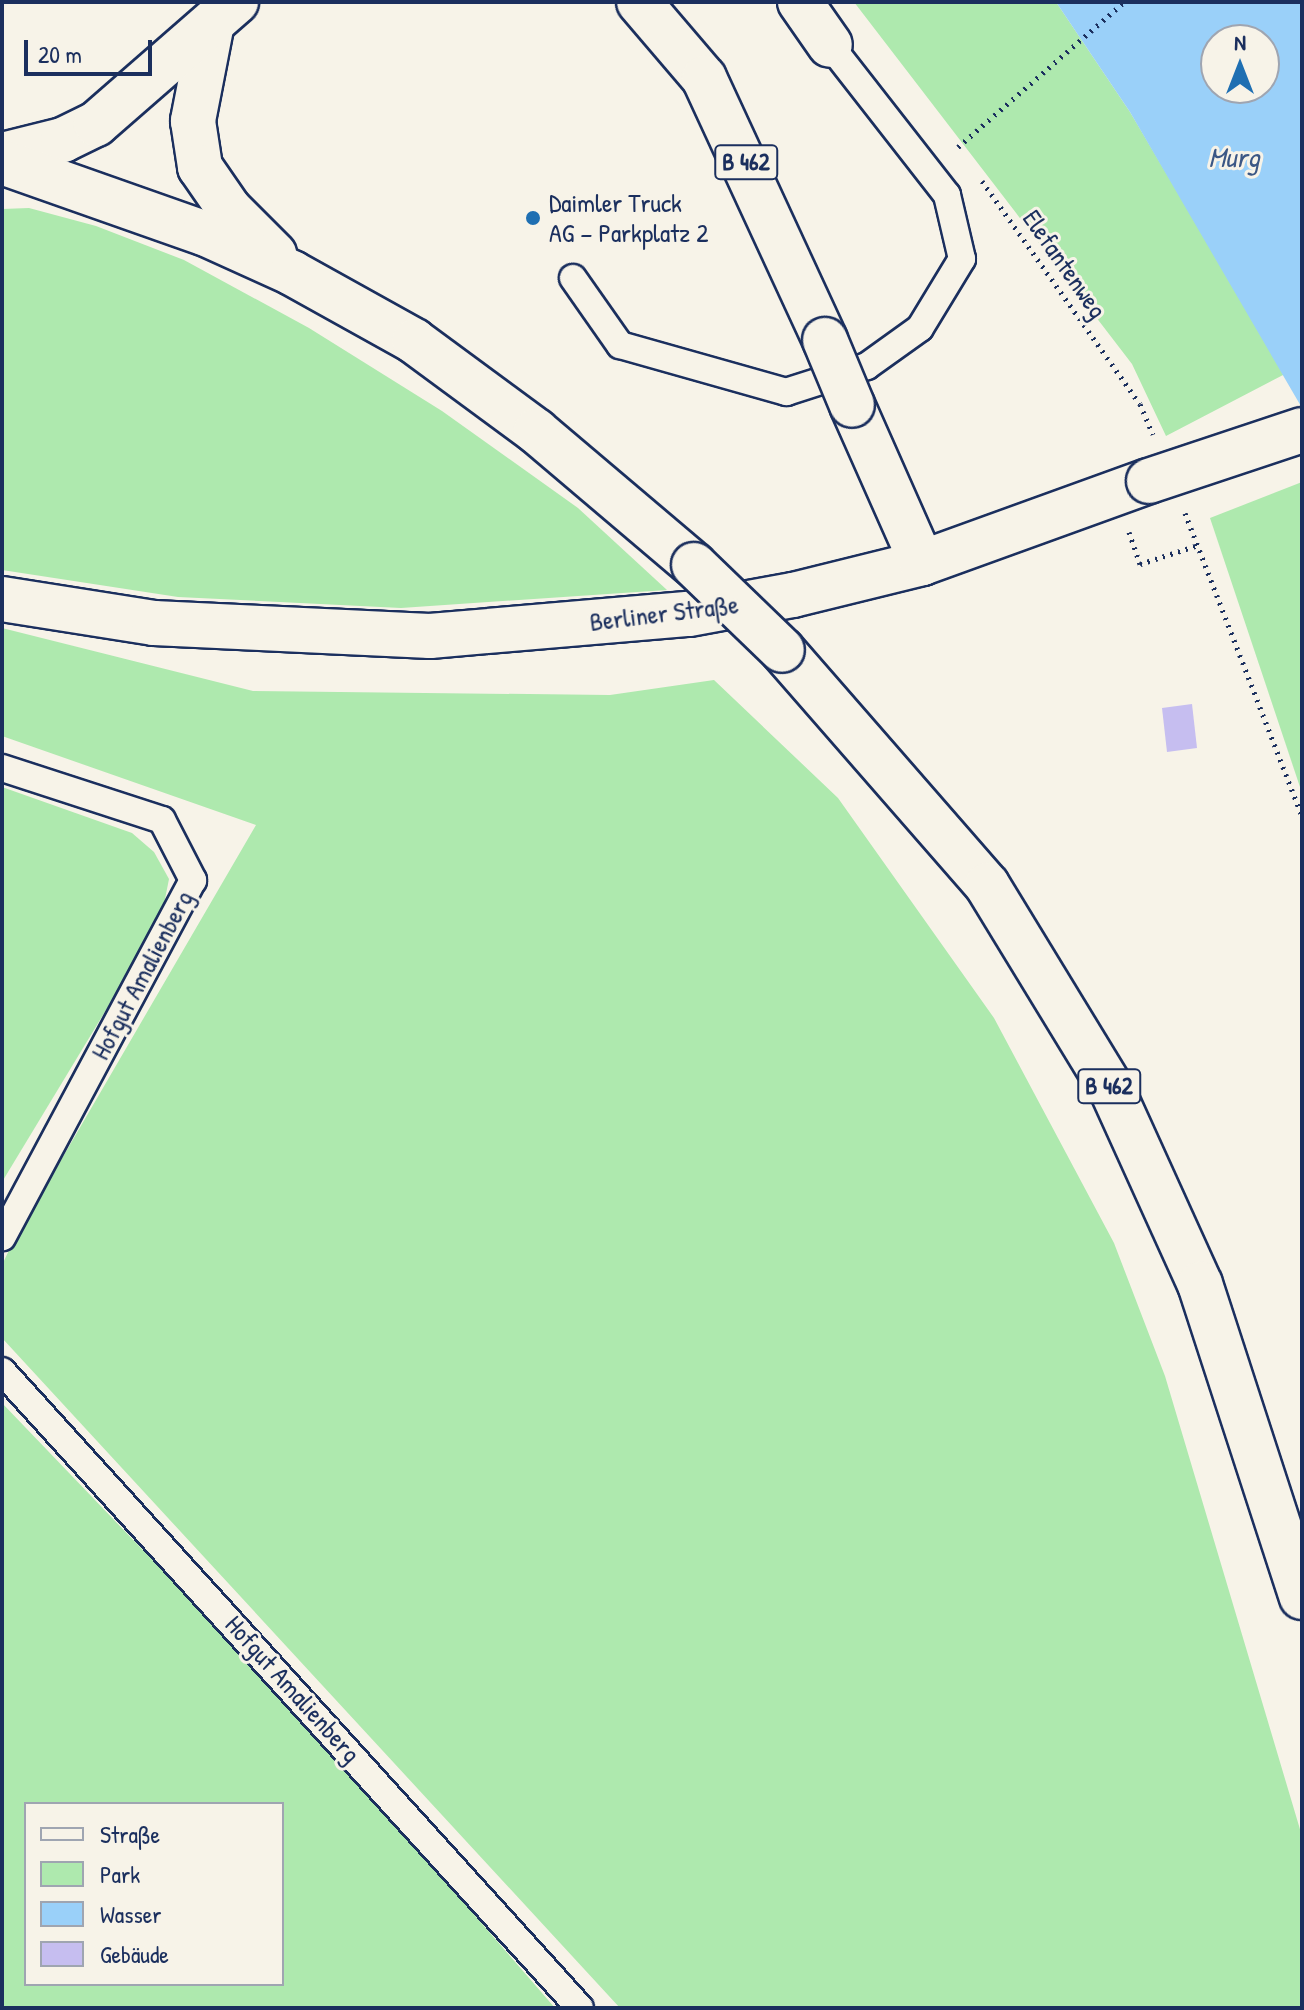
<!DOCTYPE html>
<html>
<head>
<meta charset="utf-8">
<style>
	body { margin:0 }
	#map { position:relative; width:1304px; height:2010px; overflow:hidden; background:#f7f3e8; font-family:"Patrick Hand",sans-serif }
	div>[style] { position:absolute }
	.green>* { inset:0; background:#aee9ae }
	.water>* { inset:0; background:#9ad0f9 }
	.building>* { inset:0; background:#c6bef0 }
	.path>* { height:5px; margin-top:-2.5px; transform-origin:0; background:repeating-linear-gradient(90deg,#1b2f5e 0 2px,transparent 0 8px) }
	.roads { filter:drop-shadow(2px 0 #1b2f5e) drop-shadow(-2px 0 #1b2f5e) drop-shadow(0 2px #1b2f5e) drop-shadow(0 -2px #1b2f5e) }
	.service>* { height:26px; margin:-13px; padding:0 13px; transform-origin:13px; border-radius:13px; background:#f7f3e8 }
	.minor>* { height:44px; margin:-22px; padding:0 22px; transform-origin:22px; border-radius:22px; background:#f7f3e8 }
	.secondary>* { height:44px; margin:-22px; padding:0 22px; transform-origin:22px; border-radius:22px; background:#f7f3e8 }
	.primary>* { height:44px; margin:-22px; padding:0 22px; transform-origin:22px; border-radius:22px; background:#f7f3e8 }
	.bridges { filter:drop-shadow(2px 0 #1b2f5e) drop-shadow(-2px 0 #1b2f5e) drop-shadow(0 2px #1b2f5e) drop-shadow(0 -2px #1b2f5e) }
	.secondary-bridge>* { height:44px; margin:-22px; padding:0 22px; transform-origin:22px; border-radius:22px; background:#f7f3e8 }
	.primary-bridge>* { height:44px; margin:-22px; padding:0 22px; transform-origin:22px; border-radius:22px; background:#f7f3e8 }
	.dots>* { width:22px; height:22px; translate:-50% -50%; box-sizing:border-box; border:4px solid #f7f3e8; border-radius:50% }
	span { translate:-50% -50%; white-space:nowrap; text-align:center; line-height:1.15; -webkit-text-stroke:6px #f7f3e8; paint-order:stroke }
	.shield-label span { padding:2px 6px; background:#f7f3e8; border:2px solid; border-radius:6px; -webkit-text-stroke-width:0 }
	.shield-label { font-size:24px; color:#1b2f5e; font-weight:700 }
	.poi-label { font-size:26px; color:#1b2f5e }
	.left { translate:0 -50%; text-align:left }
	.street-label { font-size:26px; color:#1b2f5e }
	.water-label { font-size:28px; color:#3b5785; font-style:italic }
	.frame { position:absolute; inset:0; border:4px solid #1b2f5e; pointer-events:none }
	.legend { position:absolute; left:24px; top:1802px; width:260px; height:184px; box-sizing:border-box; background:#f7f3e8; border:2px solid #9fa5b1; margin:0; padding:10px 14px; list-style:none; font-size:24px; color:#1b2f5e }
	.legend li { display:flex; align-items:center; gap:16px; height:40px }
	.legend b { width:40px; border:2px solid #9fa5b1 }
	.north { position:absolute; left:1200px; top:24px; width:80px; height:80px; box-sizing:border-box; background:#f7f3e8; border:2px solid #9fa5b1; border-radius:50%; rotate:0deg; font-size:22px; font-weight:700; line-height:32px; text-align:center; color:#1b2f5e }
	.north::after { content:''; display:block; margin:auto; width:28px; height:36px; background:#1f6fb2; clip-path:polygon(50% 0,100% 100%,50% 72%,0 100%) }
	.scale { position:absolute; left:24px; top:40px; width:128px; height:36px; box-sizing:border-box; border:4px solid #1b2f5e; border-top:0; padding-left:10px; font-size:24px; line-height:28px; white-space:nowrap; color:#1b2f5e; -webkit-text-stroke:6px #f7f3e8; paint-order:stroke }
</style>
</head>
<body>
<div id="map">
	<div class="green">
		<div style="clip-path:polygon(854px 2px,1056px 2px,1130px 112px,1285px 374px,1166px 436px,1132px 364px)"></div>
		<div style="clip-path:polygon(29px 208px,96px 226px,184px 260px,309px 328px,442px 411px,578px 508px,667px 590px,401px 608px,178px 597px,2px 570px,2px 209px)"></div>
		<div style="clip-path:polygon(1302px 482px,1302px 793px,1210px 518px)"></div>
		<div style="clip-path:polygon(2px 628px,253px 691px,610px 695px,714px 680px,838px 798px,994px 1018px,1114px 1243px,1165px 1376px,1302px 1836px,1302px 2008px,620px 2008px,2px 1338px,2px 1265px,11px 1246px,256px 825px,2px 736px)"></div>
		<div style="clip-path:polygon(2px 787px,132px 833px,154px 852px,169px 879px,161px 919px,2px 1182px)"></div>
		<div style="clip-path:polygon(evenodd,2px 1403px,301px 1715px,555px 2008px,2px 2008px,2px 1403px,26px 1804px,282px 1804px,282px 1984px,26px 1984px,26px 1804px)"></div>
	</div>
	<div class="water">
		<div style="clip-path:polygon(evenodd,1056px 2px,1302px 2px,1302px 408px,1130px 112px,1056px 2px,1216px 40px,1264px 40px,1264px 88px,1216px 88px,1216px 40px)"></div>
	</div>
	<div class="building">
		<div style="clip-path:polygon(1192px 704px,1197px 748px,1167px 752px,1162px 708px)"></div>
	</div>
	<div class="path">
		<div style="left:958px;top:147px;width:220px;rotate:-41.1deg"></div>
		<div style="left:982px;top:181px;width:273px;rotate:54.7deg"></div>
		<div style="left:1140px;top:404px;width:33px;rotate:67deg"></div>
		<div style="left:1185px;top:513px;width:326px;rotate:68.9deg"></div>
		<div style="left:1129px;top:532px;width:34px;rotate:71deg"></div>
		<div style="left:1140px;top:564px;width:61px;rotate:-18.1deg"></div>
	</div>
	<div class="roads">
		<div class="service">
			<div style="left:573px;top:278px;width:82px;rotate:55deg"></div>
			<div style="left:620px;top:345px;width:173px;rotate:15.8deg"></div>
			<div style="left:786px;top:392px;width:85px;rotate:-17.8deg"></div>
			<div style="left:867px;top:366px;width:65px;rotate:-35.6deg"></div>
			<div style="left:920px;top:328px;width:81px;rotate:-58.7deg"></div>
			<div style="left:962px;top:259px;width:66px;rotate:-103.2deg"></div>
			<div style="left:947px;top:195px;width:190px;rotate:-128deg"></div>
			<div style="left:2px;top:768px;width:168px;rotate:18deg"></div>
			<div style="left:162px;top:820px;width:68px;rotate:62.7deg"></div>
			<div style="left:193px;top:880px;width:405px;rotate:118.1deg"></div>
			<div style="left:2px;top:1371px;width:860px;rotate:47.78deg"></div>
		</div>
		<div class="minor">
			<div style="left:800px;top:2px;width:52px;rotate:55.1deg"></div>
		</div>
		<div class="secondary">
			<div style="left:2px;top:599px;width:154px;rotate:9deg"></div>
			<div style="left:154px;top:623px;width:276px;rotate:2.7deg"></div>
			<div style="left:430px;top:636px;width:260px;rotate:-4.9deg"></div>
			<div style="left:689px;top:614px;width:106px;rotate:-10.4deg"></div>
			<div style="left:793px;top:595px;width:133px;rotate:-13.9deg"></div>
			<div style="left:922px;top:563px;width:241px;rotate:-19.9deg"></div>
		</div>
		<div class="primary">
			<div style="left:639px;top:2px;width:100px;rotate:49.5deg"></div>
			<div style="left:704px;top:78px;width:289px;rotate:65.2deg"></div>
			<div style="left:211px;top:28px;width:95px;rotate:101deg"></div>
			<div style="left:193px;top:121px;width:47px;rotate:81.3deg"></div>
			<div style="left:200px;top:167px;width:51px;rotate:55.4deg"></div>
			<div style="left:229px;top:209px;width:64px;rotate:45deg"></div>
			<div style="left:2px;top:155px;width:63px;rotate:-13.8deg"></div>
			<div style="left:63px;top:140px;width:37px;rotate:-26deg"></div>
			<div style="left:96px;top:124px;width:186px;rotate:-41.1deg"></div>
			<div style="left:2px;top:162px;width:214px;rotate:19.4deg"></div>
			<div style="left:204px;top:233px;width:97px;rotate:24.4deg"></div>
			<div style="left:292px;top:273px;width:140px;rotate:29.1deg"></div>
			<div style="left:414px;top:341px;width:152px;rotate:36.4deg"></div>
			<div style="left:536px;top:431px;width:207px;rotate:40.3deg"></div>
			<div style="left:852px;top:405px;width:173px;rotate:66.1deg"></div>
			<div style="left:782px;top:650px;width:312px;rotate:48.9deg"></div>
			<div style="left:987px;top:885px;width:238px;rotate:58.6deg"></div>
			<div style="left:1111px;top:1088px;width:215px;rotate:65.6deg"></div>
			<div style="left:1200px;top:1284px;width:329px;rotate:72deg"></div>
		</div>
	</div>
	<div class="bridges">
		<div class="secondary-bridge">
			<div style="left:1149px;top:481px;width:161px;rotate:-18.4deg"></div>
		</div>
		<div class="primary-bridge">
			<div style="left:825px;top:340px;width:70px;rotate:67.4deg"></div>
			<div style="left:694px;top:565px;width:122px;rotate:44deg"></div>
		</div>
	</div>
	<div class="dots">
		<div style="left:533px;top:218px;background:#1f6fb2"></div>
	</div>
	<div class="shield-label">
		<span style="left:746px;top:162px">B 462</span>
		<span style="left:1109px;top:1086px">B 462</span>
	</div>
	<div class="poi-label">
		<span class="left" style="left:549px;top:218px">Daimler Truck<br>AG − Parkplatz 2</span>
	</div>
	<div class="street-label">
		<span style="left:1065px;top:264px;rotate:55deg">Elefantenweg</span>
		<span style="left:664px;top:613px;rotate:-7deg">Berliner Straße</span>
		<span style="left:142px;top:975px;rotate:-62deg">Hofgut Amalienberg</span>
		<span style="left:293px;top:1689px;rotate:48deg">Hofgut Amalienberg</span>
	</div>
	<div class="water-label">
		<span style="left:1234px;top:157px">Murg</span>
	</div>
	<div class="frame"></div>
	<ul class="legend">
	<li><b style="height:10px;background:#f7f3e8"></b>Straße</li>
	<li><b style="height:22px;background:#aee9ae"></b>Park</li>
	<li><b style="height:22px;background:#9ad0f9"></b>Wasser</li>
	<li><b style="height:22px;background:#c6bef0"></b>Gebäude</li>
	</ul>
	<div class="north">N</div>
	<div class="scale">20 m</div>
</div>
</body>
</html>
